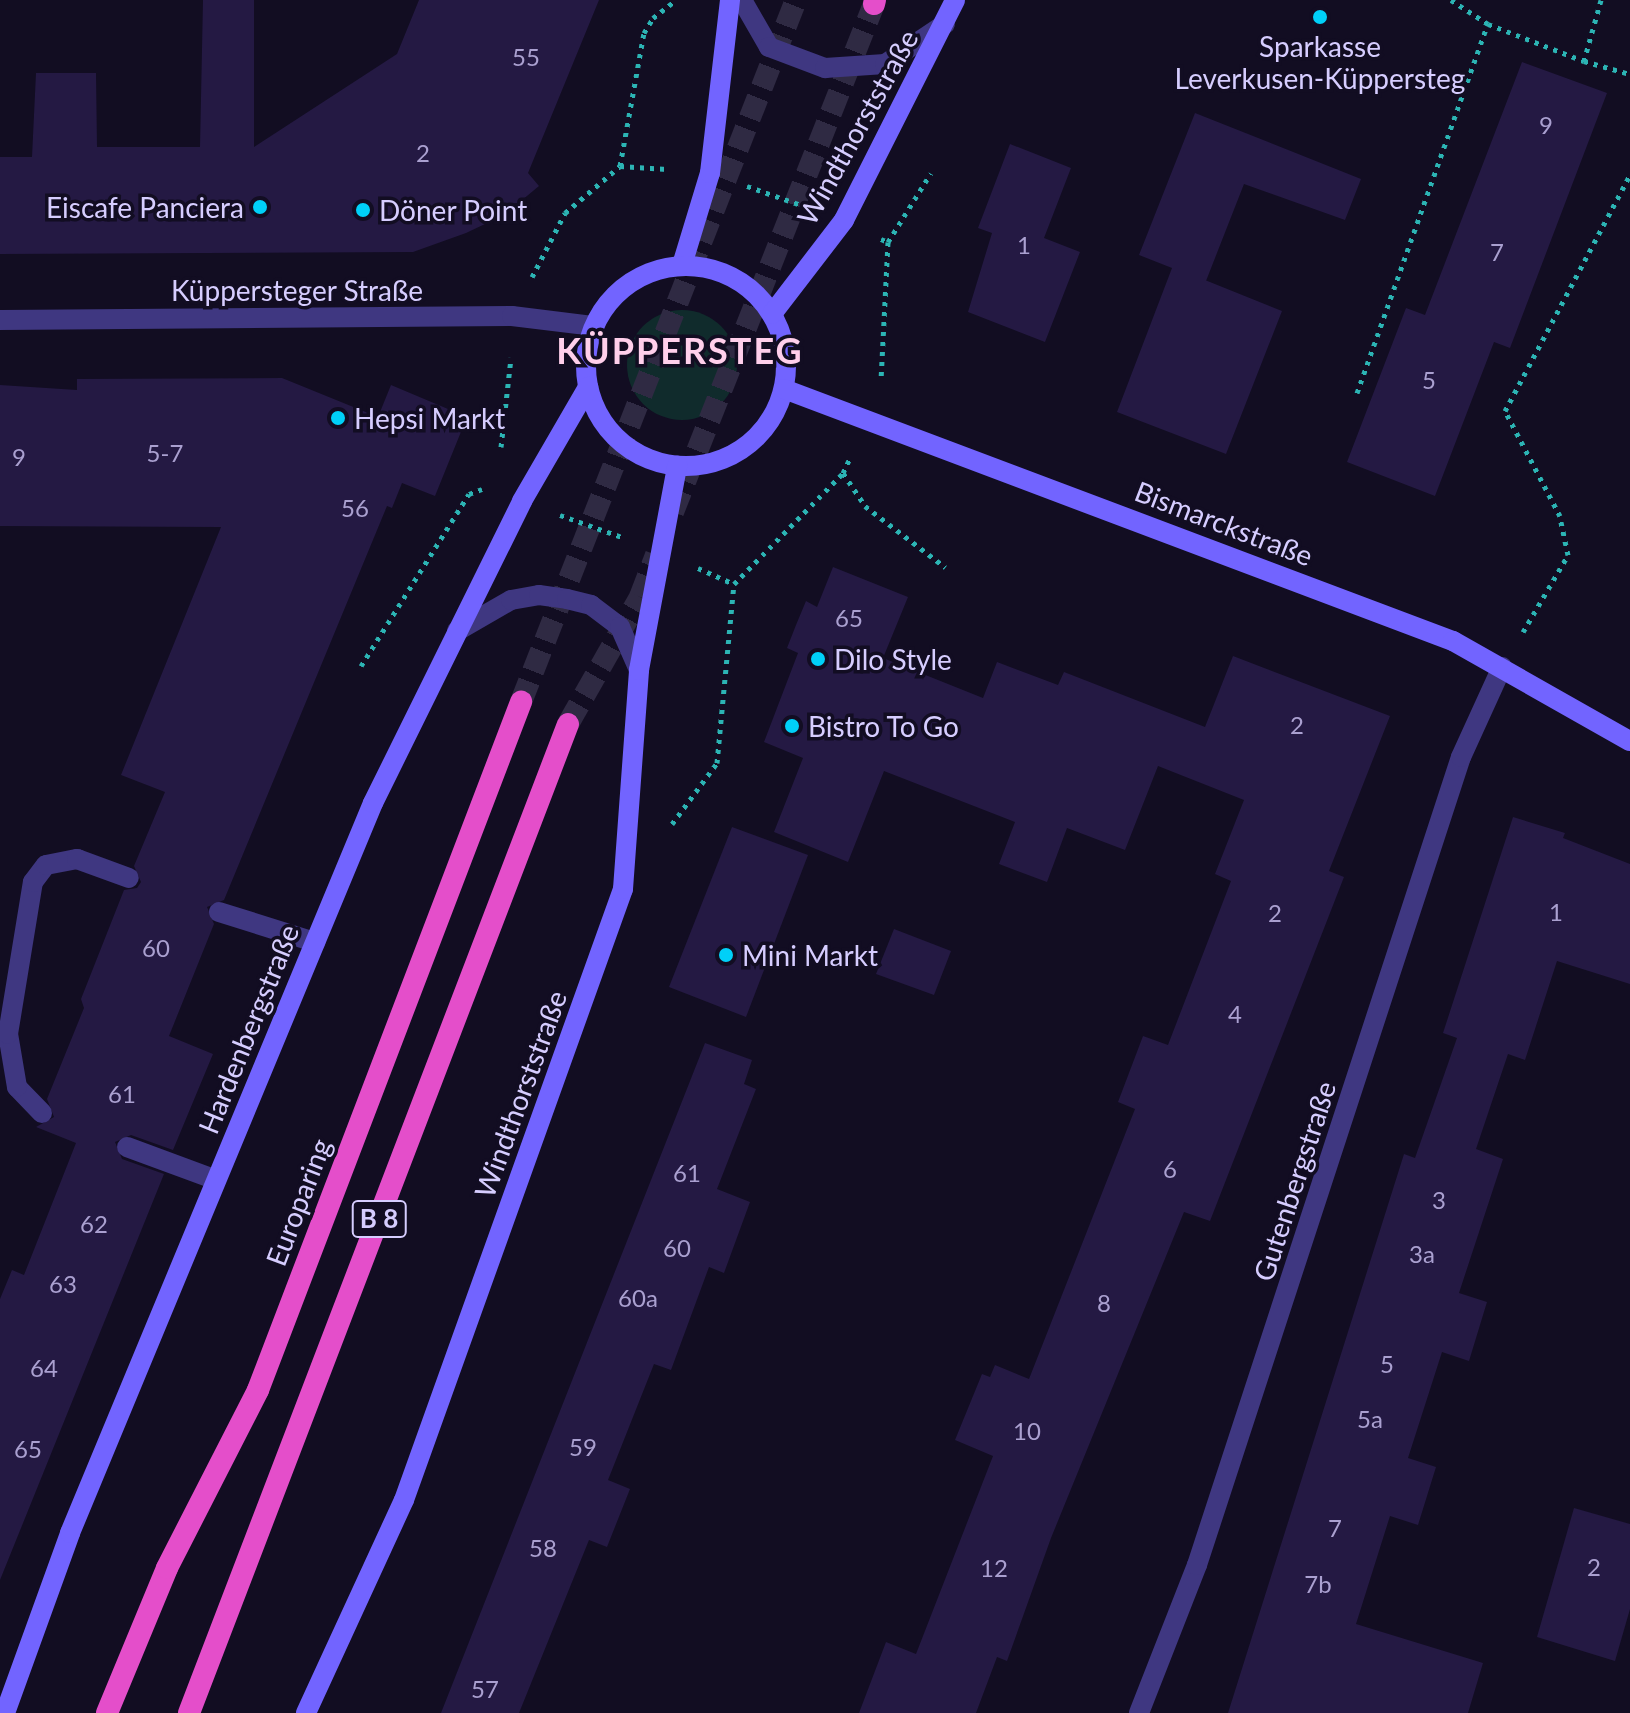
<!DOCTYPE html>
<html>
<head>
<meta charset="utf-8">
<style>
	body { margin:0 }
	#map { position:relative; width:1630px; height:1713px; overflow:hidden; background:#120d22; font-family:Lato,sans-serif }
	div>[style] { position:absolute }
	.green>* { inset:0; background:#102b2c }
	.round { border-radius:50% }
	.building>* { inset:0; background:#241943 }
	.trunk-tunnel>* { height:22px; margin-top:-11px; transform-origin:0; background:repeating-linear-gradient(90deg,#2f2a43 0 22px,transparent 0 33px) }
	.path>* { height:5px; margin-top:-2.5px; transform-origin:0; background:repeating-linear-gradient(90deg,#2cb4b4 0 4px,transparent 0 10px) }
	.service>* { height:20px; margin:-10px; padding:0 10px; transform-origin:10px; border-radius:10px; background:#3f3781 }
	.minor>* { height:20px; margin:-10px; padding:0 10px; transform-origin:10px; border-radius:10px; background:#3f3781 }
	.tertiary>* { height:20px; margin:-10px; padding:0 10px; transform-origin:10px; border-radius:10px; background:#3f3781 }
	.secondary>* { height:20px; margin:-10px; padding:0 10px; transform-origin:10px; border-radius:10px; background:#7264ff }
	.secondary>.ring { margin:-10px; padding:0; box-sizing:content-box; background:none; border:20px solid #7264ff; border-radius:50% }
	.trunk>* { height:22px; margin:-11px; padding:0 11px; transform-origin:11px; border-radius:11px; background:#e44eca }
	.dots>* { width:22px; height:22px; translate:-50% -50%; box-sizing:border-box; border:4px solid #120d22; border-radius:50% }
	span { translate:-50% -50%; white-space:nowrap; text-align:center; line-height:1.15; -webkit-text-stroke:7px #120d22; paint-order:stroke }
	.number-label { font-size:24px; color:#aaa0d0 }
	.number-label span { -webkit-text-stroke-width:0 }
	.shield-label span { padding:2px 6px; background:#120d22; border:2px solid; border-radius:6px; -webkit-text-stroke-width:0 }
	.shield-label { font-size:26px; color:#d6cdff; font-weight:700 }
	.poi-label { font-size:28px; color:#d6cdff }
	.right { translate:-100% -50%; text-align:right }
	.left { translate:0 -50%; text-align:left }
	.street-label { font-size:28px; color:#d6cdff }
	.district-label { font-size:36px; color:#ffcfeb; font-weight:700; letter-spacing:2px }
</style>
</head>
<body>
<div id="map">
	<div class="green">
		<div class="round" style="left:627px;top:310px;width:110px;height:110px"></div>
	</div>
	<div class="building">
		<div style="clip-path:polygon(203px 0,254px 0,254px 147px,397px 54px,419px 0,599px 0,528px 173px,539px 186px,504px 215px,466px 233px,413px 252px,0 254px,0 157px,32px 157px,36px 73px,96px 73px,97px 147px,200px 147px)"></div>
		<div style="clip-path:polygon(1522px 62px,1607px 93px,1510px 348px,1494px 342px,1435px 496px,1347px 462px,1406px 308px,1425px 315px)"></div>
		<div style="clip-path:polygon(1195px 113px,1361px 179px,1345px 220px,1244px 184px,1206px 281px,1195px 276px,1282px 311px,1226px 454px,1117px 412px,1172px 268px,1139px 255px)"></div>
		<div style="clip-path:polygon(1010px 144px,1071px 168px,1044px 238px,1080px 252px,1045px 342px,968px 312px,992px 233px,978px 228px)"></div>
		<div style="clip-path:polygon(282px 378px,378px 417px,391px 385px,467px 417px,435px 496px,402px 483px,392px 508px,387px 506px,224px 900px,207px 907px,214px 924px,169px 1036px,213px 1054px,173px 1150px,131px 1135px,115px 1142px,122px 1159px,164px 1174px,0 1580px,0 1299px,12px 1270px,24px 1275px,76px 1143px,36px 1127px,54px 1117px,47px 1099px,84px 1008px,81px 999px,124px 890px,137px 888px,141px 882px,134px 866px,165px 792px,121px 775px,221px 527px,0 526px,0 385px,77px 390px,77px 379px)"></div>
		<div style="clip-path:polygon(833px 567px,908px 597px,883px 658px,983px 698px,997px 662px,1058px 685px,1064px 672px,1205px 727px,1233px 656px,1390px 716px,1329px 871px,1344px 877px,1210px 1221px,1184px 1212px,1051px 1538px,1007px 1661px,997px 1657px,976px 1713px,859px 1713px,886px 1642px,916px 1654px,993px 1456px,955px 1440px,982px 1374px,990px 1377px,995px 1365px,1029px 1379px,1135px 1109px,1118px 1102px,1143px 1036px,1168px 1045px,1231px 881px,1215px 874px,1244px 800px,1158px 766px,1125px 850px,1067px 828px,1047px 882px,999px 864px,1015px 822px,884px 771px,848px 862px,774px 832px,803px 758px,764px 742px,798px 653px,787px 648px,796px 625px,806px 601px,817px 607px)"></div>
		<div style="clip-path:polygon(1513px 817px,1565px 833px,1563px 838px,1630px 864px,1630px 984px,1557px 961px,1525px 1060px,1508px 1054px,1476px 1149px,1503px 1159px,1459px 1293px,1487px 1302px,1469px 1361px,1442px 1352px,1408px 1458px,1436px 1467px,1418px 1525px,1390px 1516px,1356px 1624px,1483px 1663px,1468px 1713px,1228px 1713px,1404px 1154px,1415px 1158px,1457px 1038px,1443px 1033px)"></div>
		<div style="clip-path:polygon(732px 827px,808px 855px,746px 1017px,669px 987px)"></div>
		<div style="clip-path:polygon(894px 929px,951px 951px,934px 995px,876px 974px)"></div>
		<div style="clip-path:polygon(705px 1043px,752px 1060px,744px 1084px,756px 1089px,717px 1189px,750px 1202px,724px 1273px,709px 1267px,671px 1370px,654px 1364px,608px 1480px,630px 1489px,607px 1547px,589px 1540px,519px 1713px,441px 1713px)"></div>
		<div style="clip-path:polygon(1574px 1508px,1630px 1524px,1630px 1609px,1615px 1661px,1537px 1637px)"></div>
	</div>
	<div class="trunk-tunnel">
		<div style="left:673px;top:512px;width:546px;rotate:-68.41deg"></div>
		<div style="left:521px;top:702px;width:754px;rotate:-68.61deg"></div>
		<div style="left:568px;top:724px;width:146px;rotate:-60.4deg"></div>
		<div style="left:640px;top:597px;width:45px;rotate:-69.1deg"></div>
	</div>
	<div class="path">
		<div style="left:1451px;top:0;width:44px;rotate:33deg"></div>
		<div style="left:1601px;top:0;width:63px;rotate:105.6deg"></div>
		<div style="left:1584px;top:61px;width:48px;rotate:15.8deg"></div>
		<div style="left:620px;top:166px;width:47px;rotate:3.7deg"></div>
		<div style="left:747px;top:186px;width:57px;rotate:19.4deg"></div>
		<div style="left:881px;top:239px;width:8px;rotate:23deg"></div>
		<div style="left:888px;top:242px;width:138px;rotate:92.9deg"></div>
		<div style="left:888px;top:242px;width:81px;rotate:-58.1deg"></div>
		<div style="left:532px;top:277px;width:72px;rotate:-62.7deg"></div>
		<div style="left:565px;top:213px;width:72px;rotate:-40.5deg"></div>
		<div style="left:620px;top:166px;width:135px;rotate:-79.8deg"></div>
		<div style="left:644px;top:33px;width:17px;rotate:-59deg"></div>
		<div style="left:653px;top:18px;width:29px;rotate:-38deg"></div>
		<div style="left:1357px;top:393px;width:392px;rotate:-70.5deg"></div>
		<div style="left:1488px;top:24px;width:103px;rotate:21.1deg"></div>
		<div style="left:501px;top:447px;width:90px;rotate:-83.6deg"></div>
		<div style="left:843px;top:473px;width:40px;rotate:56deg"></div>
		<div style="left:865px;top:506px;width:101px;rotate:37.3deg"></div>
		<div style="left:560px;top:515px;width:66px;rotate:19.5deg"></div>
		<div style="left:698px;top:568px;width:39px;rotate:24deg"></div>
		<div style="left:1523px;top:632px;width:89px;rotate:-59.7deg"></div>
		<div style="left:1568px;top:555px;width:40px;rotate:-102deg"></div>
		<div style="left:1560px;top:516px;width:119px;rotate:-117.6deg"></div>
		<div style="left:1505px;top:411px;width:267px;rotate:-62.1deg"></div>
		<div style="left:361px;top:666px;width:203px;rotate:-57.9deg"></div>
		<div style="left:469px;top:494px;width:14px;rotate:-21deg"></div>
		<div style="left:672px;top:824px;width:76px;rotate:-53.6deg"></div>
		<div style="left:717px;top:763px;width:180px;rotate:-84.6deg"></div>
		<div style="left:734px;top:584px;width:156px;rotate:-45.5deg"></div>
		<div style="left:843px;top:473px;width:19px;rotate:-65deg"></div>
	</div>
	<div class="service">
		<div style="left:742px;top:0;width:54px;rotate:60.1deg"></div>
		<div style="left:769px;top:47px;width:60px;rotate:20.6deg"></div>
		<div style="left:825px;top:68px;width:60px;rotate:-3.8deg"></div>
		<div style="left:885px;top:64px;width:72px;rotate:-33.7deg"></div>
		<div style="left:457px;top:631px;width:62px;rotate:-29.9deg"></div>
		<div style="left:511px;top:600px;width:28px;rotate:-10deg"></div>
		<div style="left:539px;top:595px;width:28px;rotate:8deg"></div>
		<div style="left:567px;top:599px;width:25px;rotate:14deg"></div>
		<div style="left:591px;top:605px;width:36px;rotate:37deg"></div>
		<div style="left:620px;top:627px;width:47px;rotate:66.2deg"></div>
		<div style="left:219px;top:912px;width:101px;rotate:17.4deg"></div>
		<div style="left:42px;top:1113px;width:36px;rotate:-134deg"></div>
		<div style="left:17px;top:1087px;width:54px;rotate:-99.6deg"></div>
		<div style="left:8px;top:1034px;width:154px;rotate:-80.7deg"></div>
		<div style="left:33px;top:882px;width:21px;rotate:-53deg"></div>
		<div style="left:46px;top:865px;width:32px;rotate:-11deg"></div>
		<div style="left:77px;top:859px;width:55px;rotate:20.1deg"></div>
		<div style="left:127px;top:1147px;width:95px;rotate:20.3deg"></div>
	</div>
	<div class="minor">
		<div style="left:1139px;top:1713px;width:159px;rotate:-68.6deg"></div>
		<div style="left:1197px;top:1565px;width:850px;rotate:-71.91deg"></div>
		<div style="left:1461px;top:757px;width:99px;rotate:-65.5deg"></div>
	</div>
	<div class="tertiary">
		<div style="left:0;top:320px;width:512px;rotate:-0.45deg"></div>
		<div style="left:512px;top:316px;width:83px;rotate:7deg"></div>
	</div>
	<div class="secondary">
		<div style="left:682px;top:265px;width:96px;rotate:-73.1deg"></div>
		<div style="left:710px;top:173px;width:174px;rotate:-83.4deg"></div>
		<div class="ring" style="left:586px;top:266px;width:180px;height:180px"></div>
		<div style="left:772px;top:314px;width:118px;rotate:-52.5deg"></div>
		<div style="left:844px;top:220px;width:246px;rotate:-63.2deg"></div>
		<div style="left:784px;top:389px;width:715px;rotate:20.64deg"></div>
		<div style="left:1453px;top:641px;width:203px;rotate:29.5deg"></div>
		<div style="left:5px;top:1713px;width:191px;rotate:-70.1deg"></div>
		<div style="left:70px;top:1533px;width:790px;rotate:-67.46deg"></div>
		<div style="left:373px;top:803px;width:337px;rotate:-63.7deg"></div>
		<div style="left:522px;top:501px;width:132px;rotate:-59.9deg"></div>
		<div style="left:306px;top:1713px;width:234px;rotate:-65.3deg"></div>
		<div style="left:404px;top:1500px;width:649px;rotate:-70.28deg"></div>
		<div style="left:623px;top:889px;width:220px;rotate:-85.8deg"></div>
		<div style="left:639px;top:670px;width:208px;rotate:-79.4deg"></div>
	</div>
	<div class="trunk">
		<div style="left:874px;top:4px;width:4px;rotate:-76deg"></div>
		<div style="left:107px;top:1713px;width:157px;rotate:-67.5deg"></div>
		<div style="left:167px;top:1568px;width:200px;rotate:-62.9deg"></div>
		<div style="left:258px;top:1390px;width:737px;rotate:-69.08deg"></div>
		<div style="left:189px;top:1713px;width:1059px;rotate:-69.03deg"></div>
	</div>
	<div class="dots">
		<div style="left:1320px;top:17px;background:#00d0f8"></div>
		<div style="left:260px;top:207px;background:#00d0f8"></div>
		<div style="left:363px;top:210px;background:#00d0f8"></div>
		<div style="left:338px;top:418px;background:#00d0f8"></div>
		<div style="left:818px;top:659px;background:#00d0f8"></div>
		<div style="left:792px;top:726px;background:#00d0f8"></div>
		<div style="left:726px;top:955px;background:#00d0f8"></div>
	</div>
	<div class="number-label">
		<span style="left:526px;top:57px">55</span>
		<span style="left:1546px;top:125px">9</span>
		<span style="left:423px;top:153px">2</span>
		<span style="left:1024px;top:245px">1</span>
		<span style="left:1497px;top:252px">7</span>
		<span style="left:1429px;top:380px">5</span>
		<span style="left:165px;top:453px">5-7</span>
		<span style="left:19px;top:457px">9</span>
		<span style="left:355px;top:508px">56</span>
		<span style="left:849px;top:618px">65</span>
		<span style="left:1297px;top:725px">2</span>
		<span style="left:1556px;top:912px">1</span>
		<span style="left:1275px;top:913px">2</span>
		<span style="left:156px;top:948px">60</span>
		<span style="left:1235px;top:1014px">4</span>
		<span style="left:122px;top:1094px">61</span>
		<span style="left:1170px;top:1169px">6</span>
		<span style="left:687px;top:1173px">61</span>
		<span style="left:1439px;top:1200px">3</span>
		<span style="left:94px;top:1224px">62</span>
		<span style="left:677px;top:1248px">60</span>
		<span style="left:1422px;top:1254px">3a</span>
		<span style="left:63px;top:1284px">63</span>
		<span style="left:638px;top:1298px">60a</span>
		<span style="left:1104px;top:1303px">8</span>
		<span style="left:1387px;top:1364px">5</span>
		<span style="left:44px;top:1368px">64</span>
		<span style="left:1370px;top:1419px">5a</span>
		<span style="left:1027px;top:1431px">10</span>
		<span style="left:583px;top:1447px">59</span>
		<span style="left:28px;top:1449px">65</span>
		<span style="left:1335px;top:1528px">7</span>
		<span style="left:543px;top:1548px">58</span>
		<span style="left:1594px;top:1567px">2</span>
		<span style="left:994px;top:1568px">12</span>
		<span style="left:1318px;top:1584px">7b</span>
		<span style="left:485px;top:1689px">57</span>
	</div>
	<div class="shield-label">
		<span style="left:379px;top:1219px">B 8</span>
	</div>
	<div class="poi-label">
		<span style="left:1320px;top:62px">Sparkasse<br>Leverkusen-Küppersteg</span>
		<span class="right" style="left:244px;top:207px">Eiscafe Panciera</span>
		<span class="left" style="left:379px;top:210px">Döner Point</span>
		<span class="left" style="left:354px;top:418px">Hepsi Markt</span>
		<span class="left" style="left:834px;top:659px">Dilo Style</span>
		<span class="left" style="left:808px;top:726px">Bistro To Go</span>
		<span class="left" style="left:742px;top:955px">Mini Markt</span>
	</div>
	<div class="street-label">
		<span style="left:857px;top:127px;rotate:-61deg">Windthorststraße</span>
		<span style="left:297px;top:290px">Küppersteger Straße</span>
		<span style="left:1224px;top:523px;rotate:21deg">Bismarckstraße</span>
		<span style="left:248px;top:1029px;rotate:-68deg">Hardenbergstraße</span>
		<span style="left:520px;top:1094px;rotate:-70deg">Windthorststraße</span>
		<span style="left:1294px;top:1181px;rotate:-72deg">Gutenbergstraße</span>
		<span style="left:298px;top:1202px;rotate:-69deg">Europaring</span>
	</div>
	<div class="district-label">
		<span style="left:680px;top:351px">KÜPPERSTEG</span>
	</div>
</div>
</body>
</html>
